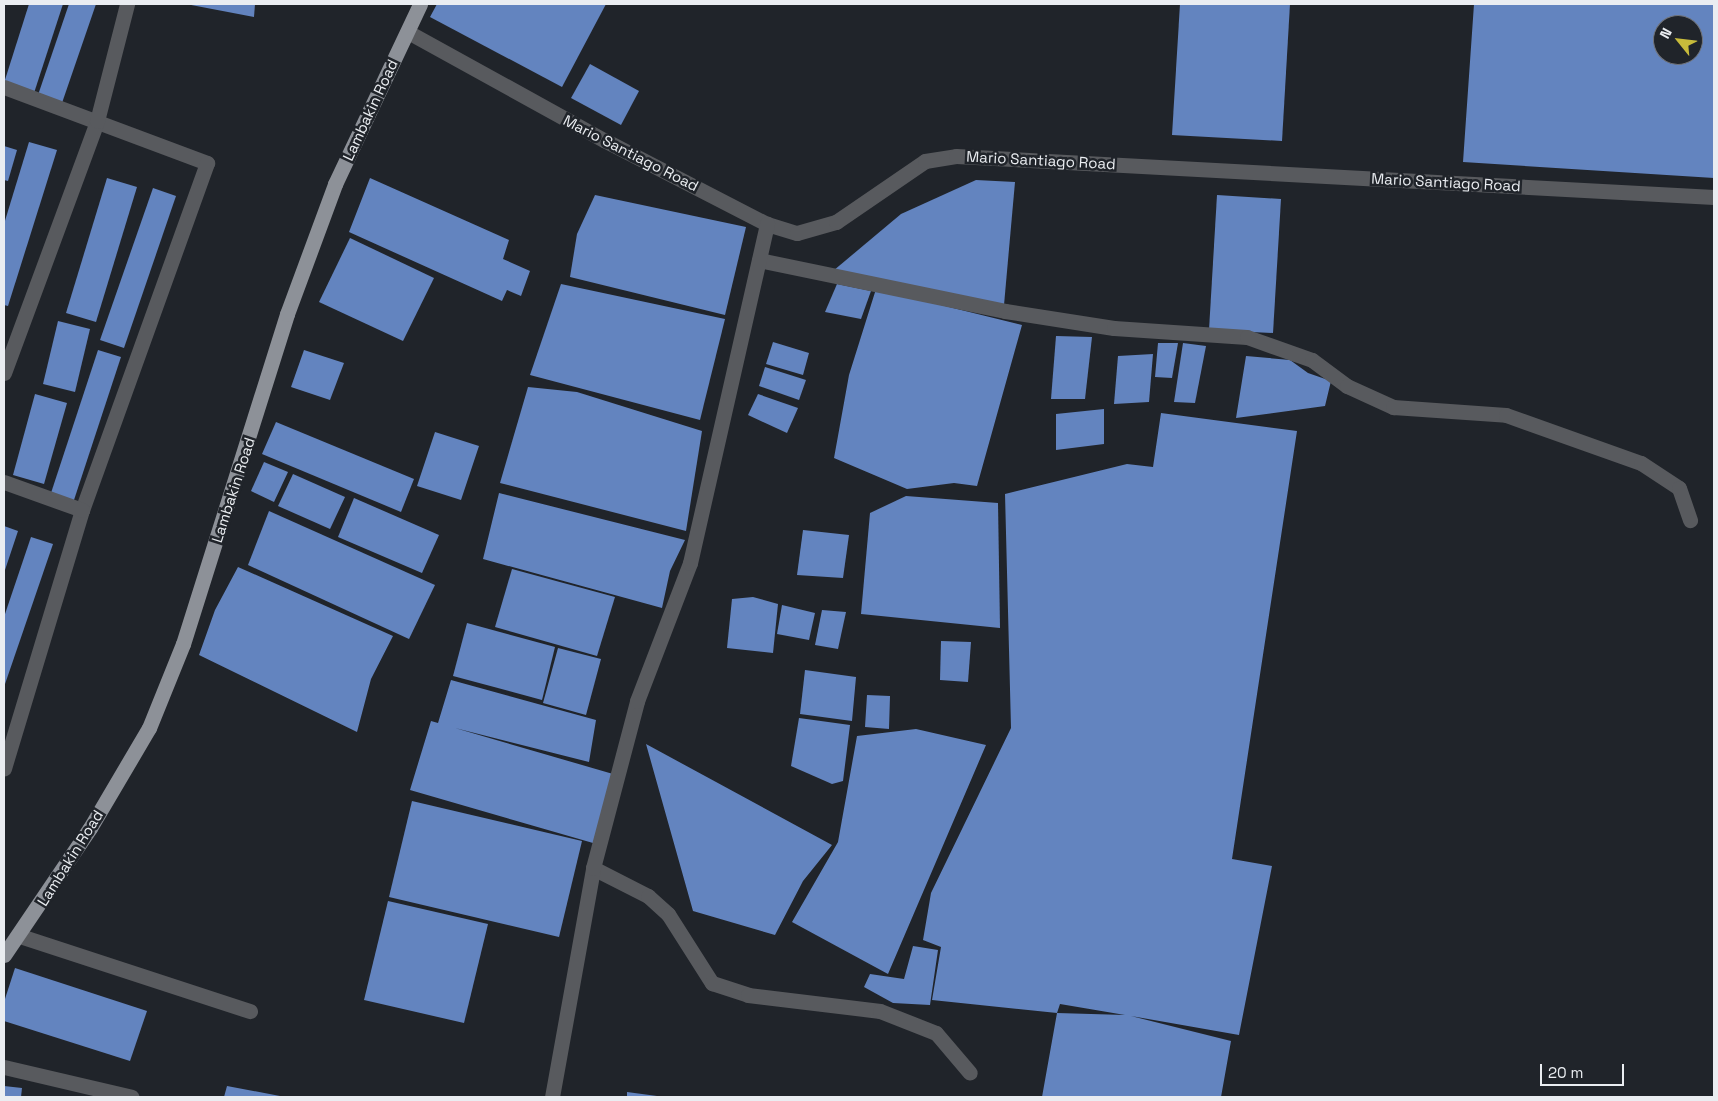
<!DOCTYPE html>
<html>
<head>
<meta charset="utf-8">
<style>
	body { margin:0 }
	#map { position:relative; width:1718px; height:1101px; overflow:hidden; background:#20242a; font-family:"Space Grotesk",sans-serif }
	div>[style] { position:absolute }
	.building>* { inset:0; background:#6384bf }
	.minor>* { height:15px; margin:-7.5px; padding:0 7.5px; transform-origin:7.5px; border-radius:7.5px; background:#585a5e }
	.major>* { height:15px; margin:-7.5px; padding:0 7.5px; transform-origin:7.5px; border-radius:7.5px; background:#8d9198 }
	span { translate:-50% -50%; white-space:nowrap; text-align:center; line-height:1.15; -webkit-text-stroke:5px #20242a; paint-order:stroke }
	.street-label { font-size:15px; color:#eaedf1 }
	.frame { position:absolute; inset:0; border:5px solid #eaedf1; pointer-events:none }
	.north { position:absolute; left:1653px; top:15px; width:50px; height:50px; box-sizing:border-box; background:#20242a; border:1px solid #71747a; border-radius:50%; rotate:299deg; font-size:14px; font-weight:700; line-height:20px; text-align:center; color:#eaedf1 }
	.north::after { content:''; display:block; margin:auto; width:18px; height:22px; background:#c7bb3b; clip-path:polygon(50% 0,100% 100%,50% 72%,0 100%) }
	.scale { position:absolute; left:1540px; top:1064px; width:84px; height:22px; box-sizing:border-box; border:2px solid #eaedf1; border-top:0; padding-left:6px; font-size:15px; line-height:18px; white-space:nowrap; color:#eaedf1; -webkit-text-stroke:4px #20242a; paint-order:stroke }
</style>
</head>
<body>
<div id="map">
	<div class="building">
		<div style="clip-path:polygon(29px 4px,63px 4px,34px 93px,4px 83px)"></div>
		<div style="clip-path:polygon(69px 4px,96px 4px,62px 103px,38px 95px)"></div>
		<div style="clip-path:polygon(186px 4px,255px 4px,254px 17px)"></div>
		<div style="clip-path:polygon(437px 4px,606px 4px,562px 87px,430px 17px)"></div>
		<div style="clip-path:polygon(1180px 4px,1290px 4px,1282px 141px,1172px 135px)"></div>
		<div style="clip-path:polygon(evenodd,1474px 4px,1714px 4px,1714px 178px,1463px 162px,1474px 4px,1663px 25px,1693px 25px,1693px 55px,1663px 55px,1663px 25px)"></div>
		<div style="clip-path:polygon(590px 64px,639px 91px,621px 125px,571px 98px)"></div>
		<div style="clip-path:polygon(29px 142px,57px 150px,8px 306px,4px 305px,4px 224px)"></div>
		<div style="clip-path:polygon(4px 146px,17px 150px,8px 181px,4px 180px)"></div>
		<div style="clip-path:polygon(107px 178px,137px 187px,96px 322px,66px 313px)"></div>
		<div style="clip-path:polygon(370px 178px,509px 240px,503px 259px,530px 271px,521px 296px,507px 290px,502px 301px,349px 232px)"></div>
		<div style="clip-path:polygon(976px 180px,1015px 182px,1004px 305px,833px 271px,901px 214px)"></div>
		<div style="clip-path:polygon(153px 188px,176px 196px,124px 348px,100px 340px)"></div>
		<div style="clip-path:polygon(595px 195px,746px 227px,725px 315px,570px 277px,577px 234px)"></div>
		<div style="clip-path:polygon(1217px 195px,1281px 199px,1273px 333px,1209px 330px)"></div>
		<div style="clip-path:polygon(350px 238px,434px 278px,403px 341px,319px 302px)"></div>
		<div style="clip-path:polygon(561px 284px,725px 319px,700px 420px,530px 375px)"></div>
		<div style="clip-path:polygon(837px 284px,871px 291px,861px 319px,825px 312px)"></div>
		<div style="clip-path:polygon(876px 289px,1022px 325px,977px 486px,954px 483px,907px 489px,834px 458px,849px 375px)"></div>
		<div style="clip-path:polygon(58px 321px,90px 329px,75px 392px,43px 384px)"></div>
		<div style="clip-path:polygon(1056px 336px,1092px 337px,1085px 399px,1051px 399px)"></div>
		<div style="clip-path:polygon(773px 342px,809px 353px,803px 375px,766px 364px)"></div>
		<div style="clip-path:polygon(1158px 343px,1178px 343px,1172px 378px,1155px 377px)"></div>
		<div style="clip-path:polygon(1183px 343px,1206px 346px,1195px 403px,1174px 402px)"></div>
		<div style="clip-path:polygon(98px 350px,121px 357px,73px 503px,50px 496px)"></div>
		<div style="clip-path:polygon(304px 350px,344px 363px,330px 400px,291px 387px)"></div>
		<div style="clip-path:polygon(1153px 354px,1149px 402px,1114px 404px,1118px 356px)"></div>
		<div style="clip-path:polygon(1246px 356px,1290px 360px,1308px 373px,1331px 381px,1325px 406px,1236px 418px)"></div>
		<div style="clip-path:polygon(765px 367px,806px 380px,799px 400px,759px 386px)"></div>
		<div style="clip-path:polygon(528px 387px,577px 392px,702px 431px,686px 531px,500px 483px)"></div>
		<div style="clip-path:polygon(35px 394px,67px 403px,44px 484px,13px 475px)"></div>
		<div style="clip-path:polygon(758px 394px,798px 408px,787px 433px,748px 415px)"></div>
		<div style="clip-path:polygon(1104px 409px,1104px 444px,1056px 450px,1056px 414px)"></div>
		<div style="clip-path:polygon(1161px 413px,1297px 431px,1232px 859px,1272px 866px,1239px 1035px,1131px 1016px,1231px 1041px,1221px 1097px,1042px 1097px,1057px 1013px,1125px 1015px,1060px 1004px,1057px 1013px,932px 1000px,941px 947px,923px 940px,931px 893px,1011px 728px,1005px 494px,1127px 464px,1153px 467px)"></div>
		<div style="clip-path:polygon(276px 422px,414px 479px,401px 512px,262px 454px)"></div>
		<div style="clip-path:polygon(435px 432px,479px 446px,461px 500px,417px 486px)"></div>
		<div style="clip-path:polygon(264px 462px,288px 472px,274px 502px,251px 491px)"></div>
		<div style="clip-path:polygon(293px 474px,345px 497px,330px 529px,278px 506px)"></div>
		<div style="clip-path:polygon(499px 493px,685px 540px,670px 571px,662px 608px,483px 559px)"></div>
		<div style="clip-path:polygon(906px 496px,998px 503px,1000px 628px,861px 614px,870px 513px)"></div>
		<div style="clip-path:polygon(354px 498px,439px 535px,422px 573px,338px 537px)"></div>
		<div style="clip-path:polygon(269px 511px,435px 585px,409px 639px,248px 565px)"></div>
		<div style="clip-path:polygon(4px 526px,18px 531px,4px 573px)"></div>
		<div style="clip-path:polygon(803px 530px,849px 535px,843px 578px,797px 575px)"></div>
		<div style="clip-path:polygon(31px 537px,53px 544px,4px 687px,4px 617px)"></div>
		<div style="clip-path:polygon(238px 567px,393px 636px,371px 679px,357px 732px,199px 655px,215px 610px)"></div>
		<div style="clip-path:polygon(512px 569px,615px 597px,597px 656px,495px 627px)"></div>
		<div style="clip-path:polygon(753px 597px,778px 604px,773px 653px,727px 648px,732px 599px)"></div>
		<div style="clip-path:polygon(782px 605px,815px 613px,809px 640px,777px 634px)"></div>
		<div style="clip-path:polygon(822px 610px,846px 612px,838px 649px,815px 645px)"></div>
		<div style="clip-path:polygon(467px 623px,555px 647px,542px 700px,453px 676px)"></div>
		<div style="clip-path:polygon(941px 641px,971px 642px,968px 682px,940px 680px)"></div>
		<div style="clip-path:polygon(558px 648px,601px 659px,586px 715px,543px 703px)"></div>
		<div style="clip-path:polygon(805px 670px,856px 677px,852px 721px,800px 714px)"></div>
		<div style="clip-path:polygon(451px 680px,596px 720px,589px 762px,455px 728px,613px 774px,593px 843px,410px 790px,431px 721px,438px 723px)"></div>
		<div style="clip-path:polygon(867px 695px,890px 696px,889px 729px,865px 727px)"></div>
		<div style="clip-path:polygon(799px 718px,850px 725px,843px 781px,832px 784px,791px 766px)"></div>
		<div style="clip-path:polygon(916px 729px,986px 745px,888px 974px,792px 922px,838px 842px,857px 736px)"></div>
		<div style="clip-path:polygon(646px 744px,832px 845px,803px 881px,775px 935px,693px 911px)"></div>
		<div style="clip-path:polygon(412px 801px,582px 841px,559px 937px,389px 897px)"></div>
		<div style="clip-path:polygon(388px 901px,488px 924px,464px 1023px,364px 1000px)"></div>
		<div style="clip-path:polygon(913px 946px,938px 950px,930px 1005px,893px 1003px,864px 987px,870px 974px,904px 979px)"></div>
		<div style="clip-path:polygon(15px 968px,147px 1011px,130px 1061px,4px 1021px,4px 1002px)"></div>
		<div style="clip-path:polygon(4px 1086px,22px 1088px,21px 1097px,4px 1097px)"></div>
		<div style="clip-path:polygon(227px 1086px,280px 1096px,279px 1097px,224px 1097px)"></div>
		<div style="clip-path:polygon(627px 1092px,657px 1096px,657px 1097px,627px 1097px)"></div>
	</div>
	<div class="minor">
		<div style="left:408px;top:32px;width:224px;rotate:28.9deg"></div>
		<div style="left:604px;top:140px;width:183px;rotate:27.3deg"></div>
		<div style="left:767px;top:224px;width:31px;rotate:17deg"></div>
		<div style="left:797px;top:233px;width:41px;rotate:-15.8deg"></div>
		<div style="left:836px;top:222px;width:108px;rotate:-34.4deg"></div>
		<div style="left:925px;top:161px;width:31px;rotate:-9deg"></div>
		<div style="left:956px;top:156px;width:759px;rotate:3.1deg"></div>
		<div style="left:4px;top:87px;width:217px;rotate:20.5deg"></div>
		<div style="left:207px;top:163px;width:369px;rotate:109.8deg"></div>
		<div style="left:82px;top:510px;width:270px;rotate:106.8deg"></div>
		<div style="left:759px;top:260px;width:251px;rotate:11.7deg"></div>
		<div style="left:1005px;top:311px;width:110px;rotate:8.9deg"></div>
		<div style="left:1114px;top:328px;width:133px;rotate:3.9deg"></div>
		<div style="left:1247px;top:337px;width:69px;rotate:19.5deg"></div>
		<div style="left:1312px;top:360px;width:44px;rotate:36.6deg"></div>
		<div style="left:1347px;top:386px;width:51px;rotate:24.5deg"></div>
		<div style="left:1393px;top:407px;width:113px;rotate:4deg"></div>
		<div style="left:1506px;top:415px;width:143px;rotate:19.6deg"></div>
		<div style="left:1641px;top:463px;width:45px;rotate:33.3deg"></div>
		<div style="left:1679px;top:488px;width:34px;rotate:71deg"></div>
		<div style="left:4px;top:373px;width:269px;rotate:-69.7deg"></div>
		<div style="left:97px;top:121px;width:121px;rotate:-75.6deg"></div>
		<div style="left:4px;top:482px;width:83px;rotate:19.7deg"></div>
		<div style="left:593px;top:868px;width:62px;rotate:27deg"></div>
		<div style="left:648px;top:896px;width:27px;rotate:42deg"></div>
		<div style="left:668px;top:914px;width:82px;rotate:57.5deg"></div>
		<div style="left:712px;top:983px;width:38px;rotate:18deg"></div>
		<div style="left:748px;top:995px;width:133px;rotate:6.9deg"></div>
		<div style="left:880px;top:1011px;width:60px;rotate:21.4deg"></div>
		<div style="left:936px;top:1033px;width:52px;rotate:49.6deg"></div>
		<div style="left:20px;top:936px;width:242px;rotate:18.1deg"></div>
		<div style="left:4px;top:1067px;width:131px;rotate:13.2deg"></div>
		<div style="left:552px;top:1097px;width:233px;rotate:-79.8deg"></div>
		<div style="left:593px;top:868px;width:173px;rotate:-75.2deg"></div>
		<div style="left:637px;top:701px;width:148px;rotate:-69deg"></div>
		<div style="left:690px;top:563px;width:348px;rotate:-77.2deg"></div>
	</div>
	<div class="major">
		<div style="left:4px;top:955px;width:153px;rotate:-55.9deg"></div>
		<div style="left:90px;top:828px;width:116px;rotate:-59.5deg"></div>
		<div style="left:149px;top:728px;width:91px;rotate:-68deg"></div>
		<div style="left:183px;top:644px;width:346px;rotate:-72.5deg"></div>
		<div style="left:287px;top:314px;width:139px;rotate:-69.7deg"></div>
		<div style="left:335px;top:184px;width:199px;rotate:-64.7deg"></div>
	</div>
	<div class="street-label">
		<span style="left:370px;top:110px;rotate:-65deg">Lambakin Road</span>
		<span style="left:631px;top:153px;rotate:27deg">Mario Santiago Road</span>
		<span style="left:1041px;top:160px;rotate:3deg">Mario Santiago Road</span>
		<span style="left:1446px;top:182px;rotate:3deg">Mario Santiago Road</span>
		<span style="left:233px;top:490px;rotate:-72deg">Lambakin Road</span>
		<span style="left:70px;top:858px;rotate:-58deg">Lambakin Road</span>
	</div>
	<div class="frame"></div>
	<div class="north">N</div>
	<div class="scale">20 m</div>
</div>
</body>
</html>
